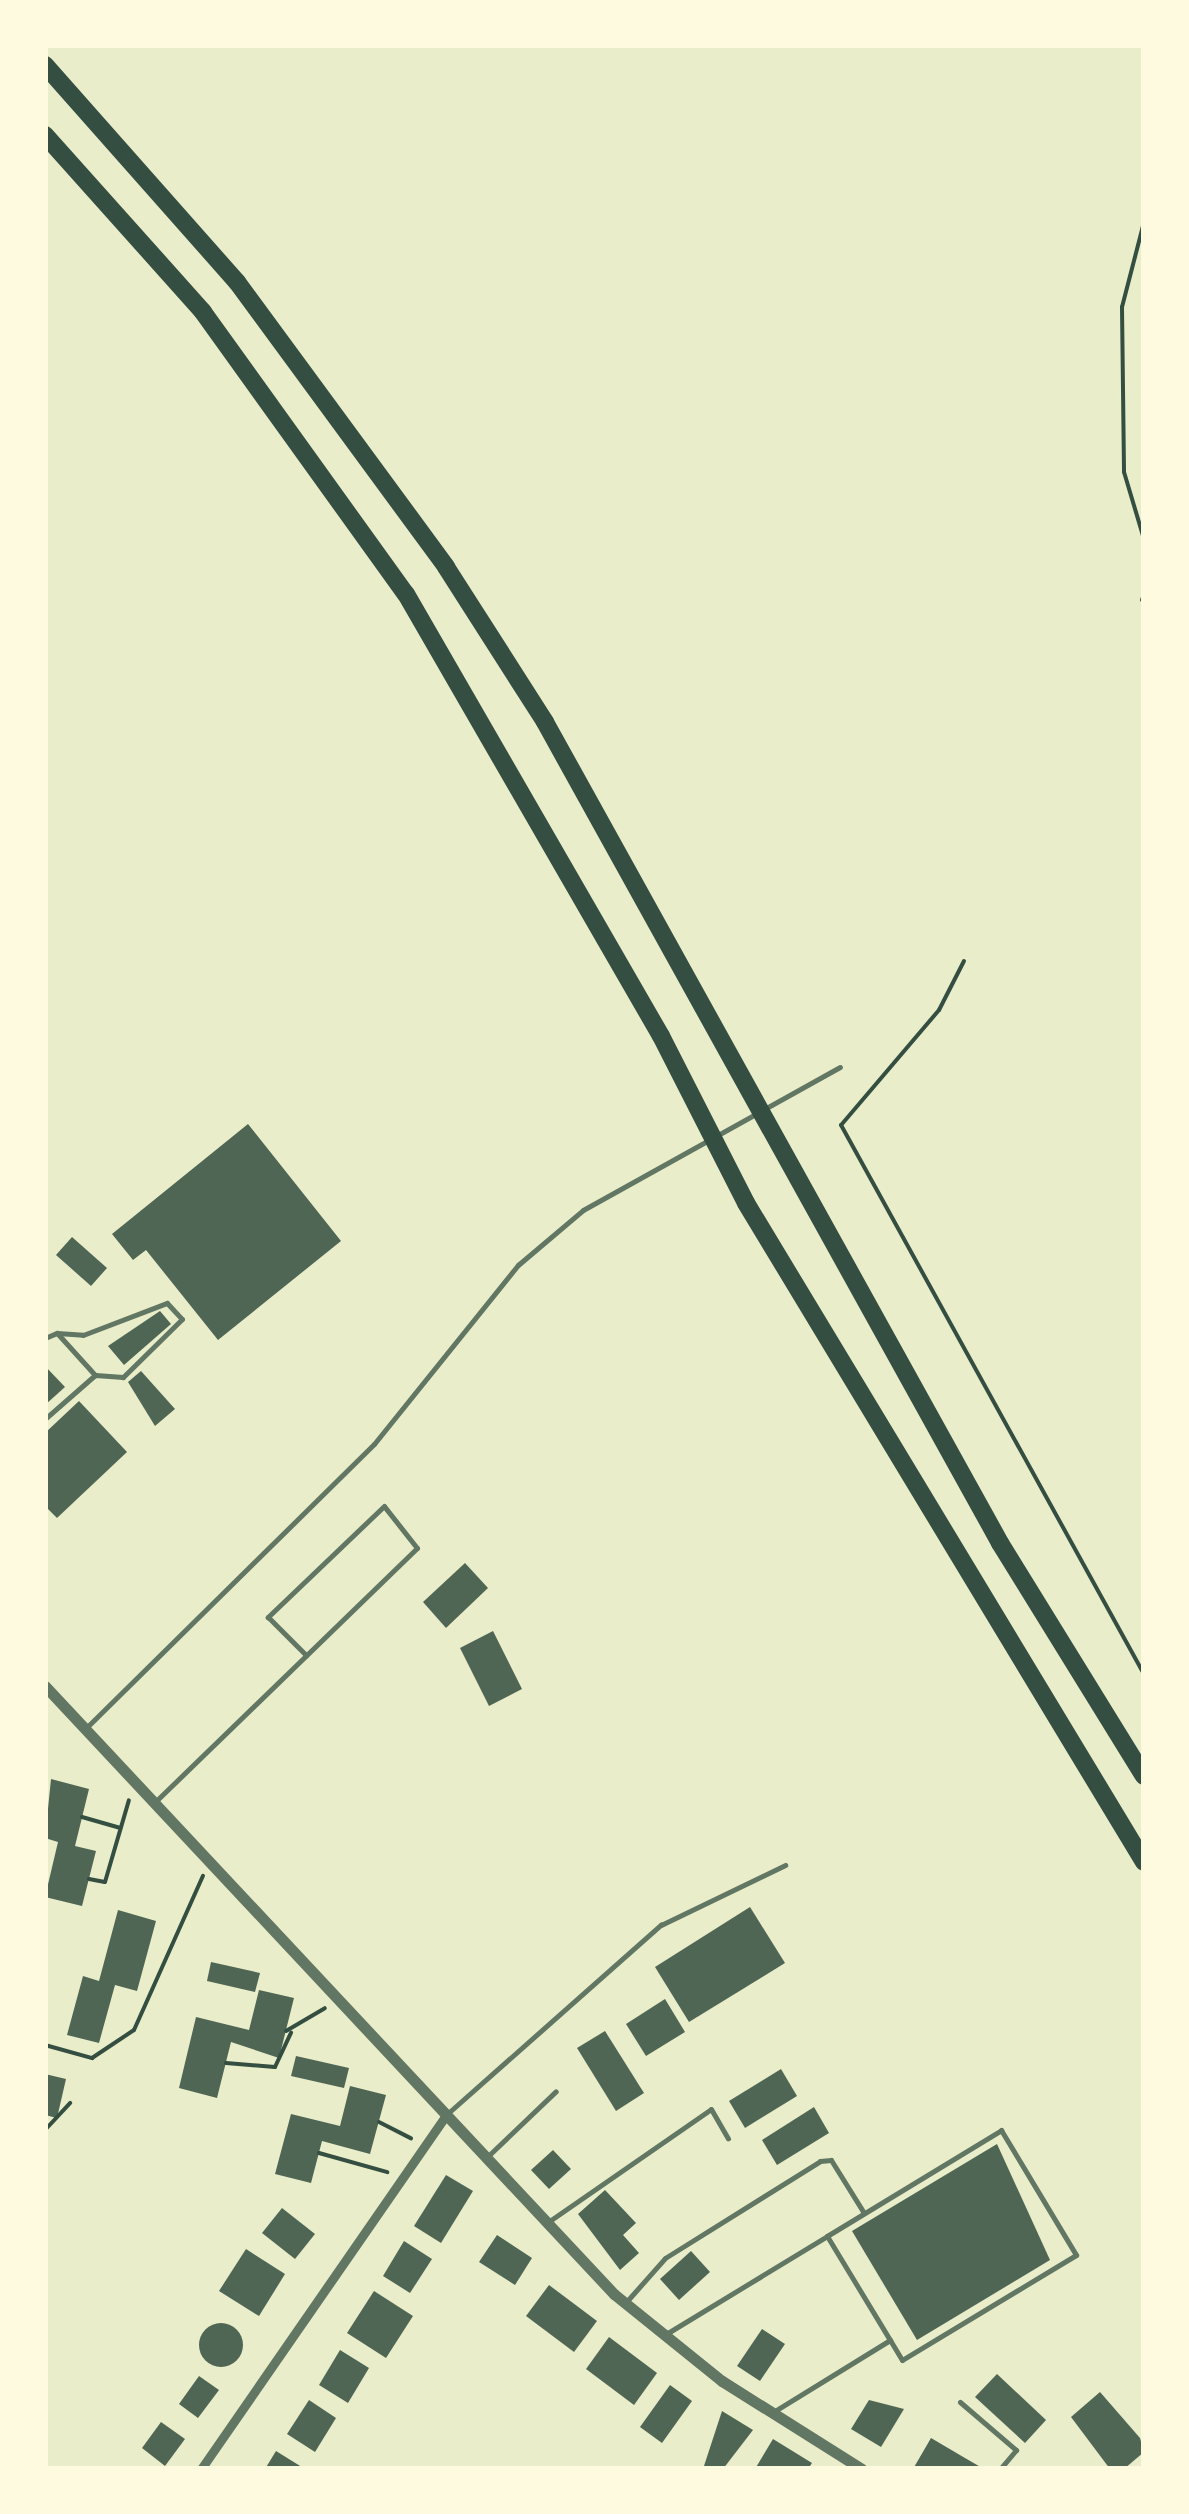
<!DOCTYPE html>
<html>
<head>
<meta charset="utf-8">
<style>
	body { margin:0 }
	#map { position:relative; width:1189px; height:2514px; overflow:hidden; background:#e9edc9; font-family:"Varela Round",sans-serif }
	div>[style] { position:absolute }
	.building>* { inset:0; background:#4f6655 }
	.round { border-radius:50% }
	.path>* { height:4px; margin:-2px; padding:0 2px; transform-origin:2px; border-radius:2px; background:#344e41 }
	.service>* { height:5px; margin:-2.5px; padding:0 2.5px; transform-origin:2.5px; border-radius:2.5px; background:#617663 }
	.minor>* { height:9px; margin:-4.5px; padding:0 4.5px; transform-origin:4.5px; border-radius:4.5px; background:#617663 }
	.tertiary>* { height:11px; margin:-5.5px; padding:0 5.5px; transform-origin:5.5px; border-radius:5.5px; background:#617663 }
	.motorway>* { height:18px; margin:-9px; padding:0 9px; transform-origin:9px; border-radius:9px; background:#344e41 }
	span { translate:-50% -50%; white-space:nowrap; text-align:center; line-height:1.15; -webkit-text-stroke:9px #fefae0; paint-order:stroke }
	.frame { position:absolute; inset:0; border:48px solid #fefae0; pointer-events:none }
</style>
</head>
<body>
<div id="map">
	<div class="building">
		<div style="clip-path:polygon(248px 1124px,341px 1241px,218px 1340px,146px 1250px,133px 1260px,112px 1234px)"></div>
		<div style="clip-path:polygon(72px 1237px,107px 1268px,91px 1286px,56px 1255px)"></div>
		<div style="clip-path:polygon(160px 1311px,171px 1324px,124px 1365px,108px 1346px)"></div>
		<div style="clip-path:polygon(45px 1366px,65px 1387px,45px 1405px)"></div>
		<div style="clip-path:polygon(141px 1371px,175px 1409px,155px 1426px,128px 1382px)"></div>
		<div style="clip-path:polygon(79px 1401px,127px 1452px,57px 1518px,45px 1506px,45px 1433px)"></div>
		<div style="clip-path:polygon(465px 1563px,488px 1588px,446px 1628px,423px 1602px)"></div>
		<div style="clip-path:polygon(493px 1631px,522px 1689px,489px 1706px,460px 1648px)"></div>
		<div style="clip-path:polygon(51px 1779px,89px 1789px,75px 1846px,96px 1851px,82px 1906px,45px 1897px,58px 1842px,45px 1838px)"></div>
		<div style="clip-path:polygon(750px 1907px,785px 1963px,689px 2022px,655px 1967px)"></div>
		<div style="clip-path:polygon(118px 1910px,156px 1921px,137px 1991px,115px 1985px,99px 2043px,67px 2035px,83px 1976px,99px 1981px)"></div>
		<div style="clip-path:polygon(211px 1962px,260px 1973px,255px 1992px,207px 1981px)"></div>
		<div style="clip-path:polygon(259px 1990px,294px 1998px,279px 2058px,231px 2042px,217px 2098px,179px 2088px,196px 2017px,249px 2030px)"></div>
		<div style="clip-path:polygon(665px 1999px,685px 2032px,646px 2056px,626px 2024px)"></div>
		<div style="clip-path:polygon(605px 2031px,644px 2093px,616px 2111px,577px 2048px)"></div>
		<div style="clip-path:polygon(296px 2056px,349px 2068px,344px 2088px,291px 2076px)"></div>
		<div style="clip-path:polygon(781px 2069px,797px 2096px,745px 2128px,729px 2101px)"></div>
		<div style="clip-path:polygon(45px 2074px,66px 2079px,57px 2118px,45px 2115px)"></div>
		<div style="clip-path:polygon(350px 2086px,386px 2095px,370px 2154px,322px 2141px,311px 2183px,275px 2174px,291px 2114px,340px 2126px)"></div>
		<div style="clip-path:polygon(814px 2107px,829px 2133px,777px 2165px,762px 2140px)"></div>
		<div style="clip-path:polygon(997px 2144px,1050px 2260px,917px 2340px,852px 2231px)"></div>
		<div style="clip-path:polygon(553px 2150px,571px 2169px,549px 2189px,531px 2170px)"></div>
		<div style="clip-path:polygon(446px 2175px,473px 2191px,441px 2243px,414px 2226px)"></div>
		<div style="clip-path:polygon(605px 2190px,636px 2223px,623px 2235px,639px 2253px,620px 2270px,578px 2214px)"></div>
		<div style="clip-path:polygon(282px 2208px,315px 2234px,295px 2259px,262px 2233px)"></div>
		<div style="clip-path:polygon(497px 2235px,532px 2258px,515px 2285px,479px 2262px)"></div>
		<div style="clip-path:polygon(404px 2241px,432px 2259px,410px 2293px,383px 2276px)"></div>
		<div style="clip-path:polygon(246px 2249px,285px 2274px,259px 2316px,219px 2291px)"></div>
		<div style="clip-path:polygon(691px 2251px,710px 2272px,679px 2300px,660px 2279px)"></div>
		<div style="clip-path:polygon(549px 2285px,597px 2321px,574px 2352px,526px 2316px)"></div>
		<div style="clip-path:polygon(374px 2291px,413px 2316px,386px 2358px,347px 2333px)"></div>
		<div class="round" style="left:199px;top:2323px;width:44px;height:44px"></div>
		<div style="clip-path:polygon(762px 2329px,785px 2344px,760px 2381px,737px 2366px)"></div>
		<div style="clip-path:polygon(609px 2337px,657px 2373px,634px 2405px,586px 2369px)"></div>
		<div style="clip-path:polygon(340px 2350px,369px 2368px,348px 2403px,319px 2385px)"></div>
		<div style="clip-path:polygon(997px 2374px,1046px 2420px,1025px 2443px,975px 2397px)"></div>
		<div style="clip-path:polygon(199px 2376px,219px 2390px,198px 2418px,179px 2404px)"></div>
		<div style="clip-path:polygon(670px 2385px,692px 2401px,662px 2443px,640px 2427px)"></div>
		<div style="clip-path:polygon(1100px 2392px,1140px 2438px,1144px 2452px,1124px 2469px,1110px 2469px,1071px 2417px)"></div>
		<div style="clip-path:polygon(309px 2400px,336px 2418px,315px 2452px,287px 2434px)"></div>
		<div style="clip-path:polygon(869px 2400px,904px 2409px,881px 2447px,851px 2429px)"></div>
		<div style="clip-path:polygon(722px 2411px,753px 2430px,723px 2469px,703px 2469px)"></div>
		<div style="clip-path:polygon(161px 2422px,185px 2439px,165px 2466px,142px 2448px)"></div>
		<div style="clip-path:polygon(931px 2438px,965px 2458px,984px 2469px,913px 2469px)"></div>
		<div style="clip-path:polygon(773px 2439px,812px 2463px,808px 2469px,755px 2469px)"></div>
		<div style="clip-path:polygon(276px 2451px,305px 2469px,265px 2469px)"></div>
	</div>
	<div class="path">
		<div style="left:1144px;top:222px;width:88px;rotate:104.5deg"></div>
		<div style="left:1122px;top:307px;width:165px;rotate:89.3deg"></div>
		<div style="left:1124px;top:472px;width:70px;rotate:73.4deg"></div>
		<div style="left:1142px;top:600px;width:6px;rotate:-72deg"></div>
		<div style="left:964px;top:961px;width:55px;rotate:117deg"></div>
		<div style="left:939px;top:1010px;width:151px;rotate:130.4deg"></div>
		<div style="left:841px;top:1125px;width:627px;rotate:61.11deg"></div>
		<div style="left:82px;top:1817px;width:40px;rotate:16deg"></div>
		<div style="left:89px;top:1879px;width:16px;rotate:11deg"></div>
		<div style="left:105px;top:1882px;width:85px;rotate:-73.7deg"></div>
		<div style="left:286px;top:2031px;width:45px;rotate:-30.5deg"></div>
		<div style="left:45px;top:2045px;width:49px;rotate:15.5deg"></div>
		<div style="left:92px;top:2058px;width:50px;rotate:-33.7deg"></div>
		<div style="left:134px;top:2030px;width:169px;rotate:-65.9deg"></div>
		<div style="left:226px;top:2063px;width:49px;rotate:4.7deg"></div>
		<div style="left:275px;top:2067px;width:38px;rotate:-65deg"></div>
		<div style="left:379px;top:2122px;width:36px;rotate:27deg"></div>
		<div style="left:45px;top:2130px;width:37px;rotate:-47deg"></div>
		<div style="left:319px;top:2153px;width:71px;rotate:15.6deg"></div>
	</div>
	<div class="service">
		<div style="left:57px;top:1333px;width:26px;rotate:4deg"></div>
		<div style="left:83px;top:1335px;width:90px;rotate:-20.9deg"></div>
		<div style="left:167px;top:1303px;width:22px;rotate:47deg"></div>
		<div style="left:182px;top:1319px;width:83px;rotate:135.5deg"></div>
		<div style="left:123px;top:1377px;width:28px;rotate:-176deg"></div>
		<div style="left:45px;top:1338px;width:13px;rotate:-23deg"></div>
		<div style="left:57px;top:1333px;width:57px;rotate:47.9deg"></div>
		<div style="left:95px;top:1375px;width:67px;rotate:138.7deg"></div>
		<div style="left:87px;top:1727px;width:403px;rotate:-44.6deg"></div>
		<div style="left:374px;top:1444px;width:230px;rotate:-51.2deg"></div>
		<div style="left:518px;top:1265px;width:85px;rotate:-40.2deg"></div>
		<div style="left:583px;top:1210px;width:294px;rotate:-29.1deg"></div>
		<div style="left:157px;top:1800px;width:362px;rotate:-44.1deg"></div>
		<div style="left:417px;top:1548px;width:53px;rotate:-128.2deg"></div>
		<div style="left:384px;top:1506px;width:161px;rotate:136.3deg"></div>
		<div style="left:268px;top:1617px;width:54px;rotate:45deg"></div>
		<div style="left:447px;top:2114px;width:286px;rotate:-41.5deg"></div>
		<div style="left:661px;top:1925px;width:138px;rotate:-25.8deg"></div>
		<div style="left:487px;top:2157px;width:95px;rotate:-43.7deg"></div>
		<div style="left:548px;top:2222px;width:198px;rotate:-34.7deg"></div>
		<div style="left:711px;top:2109px;width:34px;rotate:60deg"></div>
		<div style="left:827px;top:2236px;width:204px;rotate:-31.3deg"></div>
		<div style="left:1001px;top:2130px;width:146px;rotate:59deg"></div>
		<div style="left:1076px;top:2255px;width:203px;rotate:148.9deg"></div>
		<div style="left:902px;top:2360px;width:23px;rotate:-121deg"></div>
		<div style="left:627px;top:2301px;width:57px;rotate:-48.5deg"></div>
		<div style="left:665px;top:2258px;width:183px;rotate:-32deg"></div>
		<div style="left:820px;top:2161px;width:11px;rotate:-5deg"></div>
		<div style="left:831px;top:2160px;width:62px;rotate:58.1deg"></div>
		<div style="left:666px;top:2334px;width:188px;rotate:-31.3deg"></div>
		<div style="left:827px;top:2236px;width:122px;rotate:58.8deg"></div>
		<div style="left:890px;top:2340px;width:137px;rotate:148.4deg"></div>
		<div style="left:960px;top:2402px;width:74px;rotate:40.6deg"></div>
		<div style="left:1016px;top:2450px;width:25px;rotate:130deg"></div>
	</div>
	<div class="minor">
		<div style="left:201px;top:2469px;width:432px;rotate:-55.3deg"></div>
	</div>
	<div class="tertiary">
		<div style="left:45px;top:1686px;width:833px;rotate:46.9deg"></div>
		<div style="left:614px;top:2294px;width:139px;rotate:38.9deg"></div>
		<div style="left:722px;top:2381px;width:165px;rotate:32.2deg"></div>
	</div>
	<div class="motorway">
		<div style="left:45px;top:65px;width:290px;rotate:48.5deg"></div>
		<div style="left:237px;top:282px;width:353px;rotate:53.7deg"></div>
		<div style="left:446px;top:567px;width:184px;rotate:57.4deg"></div>
		<div style="left:545px;top:722px;width:939px;rotate:61deg"></div>
		<div style="left:1000px;top:1543px;width:274px;rotate:58.3deg"></div>
		<div style="left:45px;top:135px;width:237px;rotate:48.2deg"></div>
		<div style="left:203px;top:312px;width:347px;rotate:54.3deg"></div>
		<div style="left:406px;top:594px;width:510px;rotate:60.02deg"></div>
		<div style="left:661px;top:1036px;width:187px;rotate:63deg"></div>
		<div style="left:746px;top:1203px;width:770px;rotate:58.87deg"></div>
	</div>
	<div class="frame"></div>
</div>
</body>
</html>
